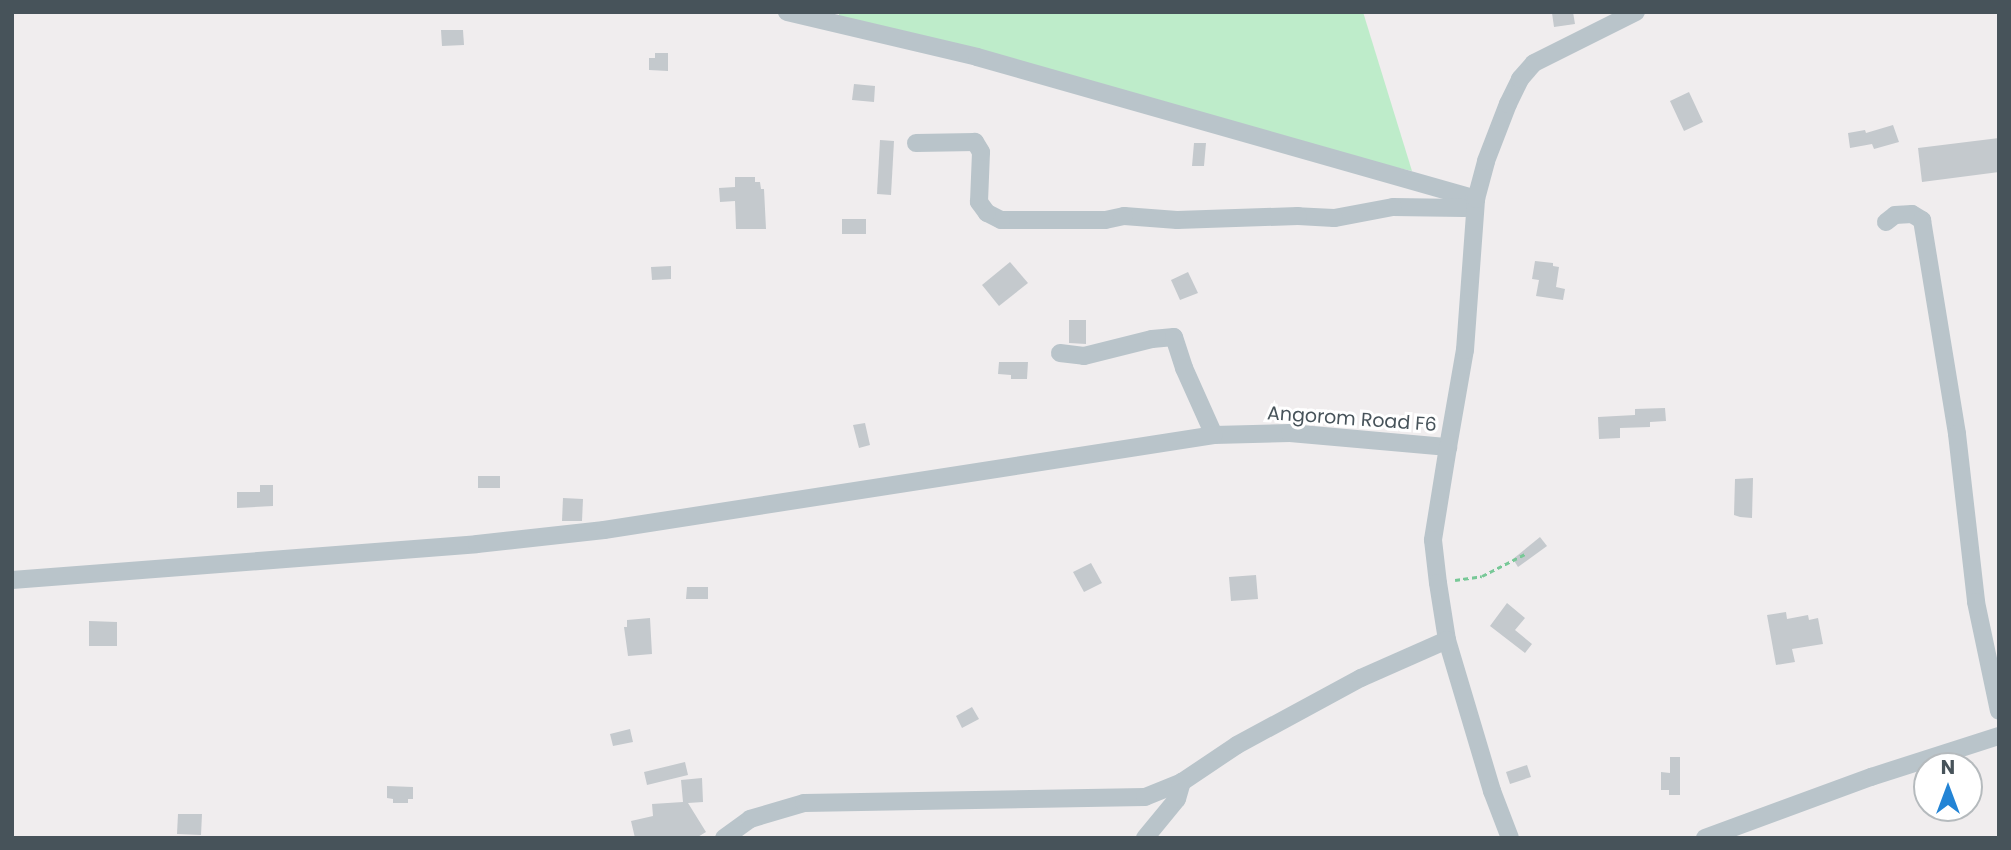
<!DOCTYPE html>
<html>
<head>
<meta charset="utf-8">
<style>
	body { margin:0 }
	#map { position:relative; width:2011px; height:850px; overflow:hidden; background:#f0edee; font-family:Poppins,sans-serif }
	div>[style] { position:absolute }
	.green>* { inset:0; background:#beecca }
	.building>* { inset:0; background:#c4c9cd }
	.path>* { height:2.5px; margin-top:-1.25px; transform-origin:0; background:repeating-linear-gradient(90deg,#78c897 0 5px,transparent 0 8.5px) }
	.minor>* { height:18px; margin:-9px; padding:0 9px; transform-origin:9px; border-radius:9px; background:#b9c4ca }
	span { translate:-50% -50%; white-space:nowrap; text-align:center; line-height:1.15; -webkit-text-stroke:6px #fff; paint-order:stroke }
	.street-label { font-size:19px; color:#47535a }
	.frame { position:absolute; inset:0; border:14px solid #47535a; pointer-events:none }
	.north { position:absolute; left:1913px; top:752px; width:70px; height:70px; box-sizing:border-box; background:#fff; border:2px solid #b5babd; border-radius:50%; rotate:0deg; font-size:19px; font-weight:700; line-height:28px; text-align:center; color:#47535a }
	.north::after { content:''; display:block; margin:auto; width:24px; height:32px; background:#2384d5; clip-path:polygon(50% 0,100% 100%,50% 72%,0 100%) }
</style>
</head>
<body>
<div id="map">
	<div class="green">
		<div style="clip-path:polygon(839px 12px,1363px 12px,1412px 171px,1249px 135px,839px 25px)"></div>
	</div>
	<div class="building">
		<div style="clip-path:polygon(1559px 12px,1573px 12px,1575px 24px,1554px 27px,1552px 13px)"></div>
		<div style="clip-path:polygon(441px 30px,463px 30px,464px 45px,442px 46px)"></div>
		<div style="clip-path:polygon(655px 53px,668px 53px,668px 71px,649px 70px,649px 58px,655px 58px)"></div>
		<div style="clip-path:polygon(854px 84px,875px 86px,874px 102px,852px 100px)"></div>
		<div style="clip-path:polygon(1689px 92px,1703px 122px,1684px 131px,1670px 101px)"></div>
		<div style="clip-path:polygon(1893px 125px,1899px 142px,1874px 149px,1872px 144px,1850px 148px,1848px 133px,1865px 130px,1866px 133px)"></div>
		<div style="clip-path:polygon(1999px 138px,1999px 172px,1922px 182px,1918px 148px)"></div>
		<div style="clip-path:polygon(880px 140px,894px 141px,891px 195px,877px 194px)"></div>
		<div style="clip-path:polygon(1194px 143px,1206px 143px,1204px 166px,1192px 166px)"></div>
		<div style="clip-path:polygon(735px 177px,755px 177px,755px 182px,760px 182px,761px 189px,764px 189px,766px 229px,736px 229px,735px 201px,720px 202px,719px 188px,735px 187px)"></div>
		<div style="clip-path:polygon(842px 219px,866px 219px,866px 234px,842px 234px)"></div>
		<div style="clip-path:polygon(1535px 261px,1553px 263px,1553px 266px,1559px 267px,1556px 287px,1565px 289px,1563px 300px,1536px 296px,1539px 280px,1532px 279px)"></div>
		<div style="clip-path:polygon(1010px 262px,1028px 283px,999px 306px,982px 285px)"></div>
		<div style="clip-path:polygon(671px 266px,671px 279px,652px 280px,651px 267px)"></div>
		<div style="clip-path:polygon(1188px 272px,1198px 293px,1180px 300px,1171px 280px)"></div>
		<div style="clip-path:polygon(1069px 320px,1086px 320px,1086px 344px,1069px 343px)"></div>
		<div style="clip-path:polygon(999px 362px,1028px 362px,1027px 379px,1011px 379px,1011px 375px,998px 374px)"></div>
		<div style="clip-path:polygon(1665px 408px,1666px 421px,1650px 422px,1650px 427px,1620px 428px,1620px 438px,1599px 439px,1598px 417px,1635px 415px,1635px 409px)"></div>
		<div style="clip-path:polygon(865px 423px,870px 445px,859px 448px,853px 425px)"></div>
		<div style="clip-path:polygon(478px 476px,500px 476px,500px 488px,478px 488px)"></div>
		<div style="clip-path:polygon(1753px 478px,1752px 518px,1740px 517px,1734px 515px,1735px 479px)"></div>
		<div style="clip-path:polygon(260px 485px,273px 485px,273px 506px,237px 508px,237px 492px,260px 492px)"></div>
		<div style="clip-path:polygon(563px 498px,583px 499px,582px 521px,562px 521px)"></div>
		<div style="clip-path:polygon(1540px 537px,1547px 546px,1518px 567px,1513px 559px)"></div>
		<div style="clip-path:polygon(1091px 563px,1102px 583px,1084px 592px,1073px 572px)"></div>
		<div style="clip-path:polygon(1256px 575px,1258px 599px,1231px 601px,1229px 577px)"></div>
		<div style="clip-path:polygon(687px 587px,708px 587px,708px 599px,686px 599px)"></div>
		<div style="clip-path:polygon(1507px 603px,1525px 618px,1515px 630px,1532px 644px,1525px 653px,1490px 626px)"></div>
		<div style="clip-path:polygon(1786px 612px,1787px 619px,1808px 615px,1809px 620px,1818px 618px,1823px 644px,1792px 649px,1795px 662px,1776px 665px,1767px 615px)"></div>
		<div style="clip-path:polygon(650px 618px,652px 654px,628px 656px,624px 627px,627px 627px,627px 620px)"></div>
		<div style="clip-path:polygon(89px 621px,117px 622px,117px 646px,89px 646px)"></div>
		<div style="clip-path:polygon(972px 707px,979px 719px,962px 728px,956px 716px)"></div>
		<div style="clip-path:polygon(630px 729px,633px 742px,613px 746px,610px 734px)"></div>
		<div style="clip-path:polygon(1670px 757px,1680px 757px,1680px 795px,1669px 795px,1669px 790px,1661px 790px,1661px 772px,1670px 773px)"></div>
		<div style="clip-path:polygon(685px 762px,688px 775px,647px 785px,644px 772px)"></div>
		<div style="clip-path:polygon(1527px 765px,1531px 777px,1510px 784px,1506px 772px)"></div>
		<div style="clip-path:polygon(702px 778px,703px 802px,688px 803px,706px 832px,696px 838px,635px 838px,631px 821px,653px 816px,652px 804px,683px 802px,681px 780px)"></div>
		<div style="clip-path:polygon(387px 786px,413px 787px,413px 799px,408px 799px,408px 803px,393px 803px,393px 799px,387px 798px)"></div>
		<div style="clip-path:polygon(178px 814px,202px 814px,201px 835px,177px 834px)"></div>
	</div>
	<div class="path">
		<div style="left:1455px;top:580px;width:27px;rotate:-8deg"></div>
		<div style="left:1482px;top:576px;width:48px;rotate:-27.1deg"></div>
	</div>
	<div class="minor">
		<div style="left:787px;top:12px;width:195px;rotate:13.3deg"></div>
		<div style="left:977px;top:57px;width:519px;rotate:15.88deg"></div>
		<div style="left:1476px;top:199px;width:15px;rotate:143deg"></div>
		<div style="left:1464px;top:208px;width:71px;rotate:-179.2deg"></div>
		<div style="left:1393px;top:207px;width:60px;rotate:169.4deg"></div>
		<div style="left:1334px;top:218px;width:36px;rotate:-177deg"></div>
		<div style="left:1298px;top:216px;width:121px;rotate:178.1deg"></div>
		<div style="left:1177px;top:220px;width:53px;rotate:-175.7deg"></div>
		<div style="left:1124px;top:216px;width:19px;rotate:168deg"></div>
		<div style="left:1105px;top:220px;width:104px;rotate:180deg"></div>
		<div style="left:1001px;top:220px;width:16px;rotate:-153deg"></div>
		<div style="left:987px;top:213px;width:14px;rotate:-126deg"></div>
		<div style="left:979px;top:202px;width:50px;rotate:-87.7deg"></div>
		<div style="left:981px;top:152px;width:12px;rotate:-121deg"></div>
		<div style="left:975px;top:142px;width:59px;rotate:179deg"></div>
		<div style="left:1886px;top:222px;width:11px;rotate:-38deg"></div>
		<div style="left:1895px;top:215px;width:17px;rotate:-3deg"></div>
		<div style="left:1912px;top:214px;width:12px;rotate:31deg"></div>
		<div style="left:1922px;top:220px;width:217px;rotate:80.7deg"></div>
		<div style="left:1957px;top:434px;width:169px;rotate:83.5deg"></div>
		<div style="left:1976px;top:602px;width:111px;rotate:78.1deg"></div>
		<div style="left:1060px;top:353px;width:24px;rotate:7deg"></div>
		<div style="left:1084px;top:356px;width:70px;rotate:-14deg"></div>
		<div style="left:1152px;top:339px;width:22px;rotate:-5deg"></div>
		<div style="left:1174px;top:337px;width:33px;rotate:72deg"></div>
		<div style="left:1184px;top:368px;width:73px;rotate:65.9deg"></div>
		<div style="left:1214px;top:435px;width:76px;rotate:-1.5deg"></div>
		<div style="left:1290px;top:433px;width:159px;rotate:5.1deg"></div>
		<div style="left:1448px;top:447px;width:98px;rotate:-80.1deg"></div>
		<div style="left:1465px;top:350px;width:151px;rotate:-85.8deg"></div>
		<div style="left:1476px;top:199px;width:39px;rotate:-75deg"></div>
		<div style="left:1486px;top:161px;width:61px;rotate:-68.9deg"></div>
		<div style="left:1508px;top:104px;width:28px;rotate:-64deg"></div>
		<div style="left:1520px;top:79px;width:21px;rotate:-49deg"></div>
		<div style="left:1534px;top:63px;width:114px;rotate:-26.6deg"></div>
		<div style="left:1448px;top:447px;width:94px;rotate:99.2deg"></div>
		<div style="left:1433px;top:540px;width:43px;rotate:83.4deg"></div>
		<div style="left:1438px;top:583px;width:58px;rotate:81deg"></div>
		<div style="left:1447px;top:640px;width:158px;rotate:73.4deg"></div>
		<div style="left:1492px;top:791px;width:50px;rotate:69deg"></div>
		<div style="left:12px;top:580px;width:466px;rotate:-4.4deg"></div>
		<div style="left:477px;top:544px;width:128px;rotate:-6.3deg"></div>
		<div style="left:604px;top:530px;width:617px;rotate:-8.85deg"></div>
		<div style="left:724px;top:838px;width:32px;rotate:-36deg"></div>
		<div style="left:750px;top:819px;width:56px;rotate:-16.5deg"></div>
		<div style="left:804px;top:803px;width:341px;rotate:-1deg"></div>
		<div style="left:1145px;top:797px;width:40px;rotate:-22deg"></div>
		<div style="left:1182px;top:782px;width:66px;rotate:-33.9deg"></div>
		<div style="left:1237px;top:745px;width:141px;rotate:-28.4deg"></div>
		<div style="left:1361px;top:678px;width:94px;rotate:-23.8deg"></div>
		<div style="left:1145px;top:838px;width:50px;rotate:-50.6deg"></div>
		<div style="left:1177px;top:799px;width:18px;rotate:-74deg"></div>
		<div style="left:1705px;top:838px;width:177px;rotate:-20.2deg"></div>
		<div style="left:1871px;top:777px;width:134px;rotate:-17.8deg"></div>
	</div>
	<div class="street-label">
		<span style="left:1352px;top:419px;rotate:4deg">Angorom Road F6</span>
	</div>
	<div class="frame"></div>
	<div class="north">N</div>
</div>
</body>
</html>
